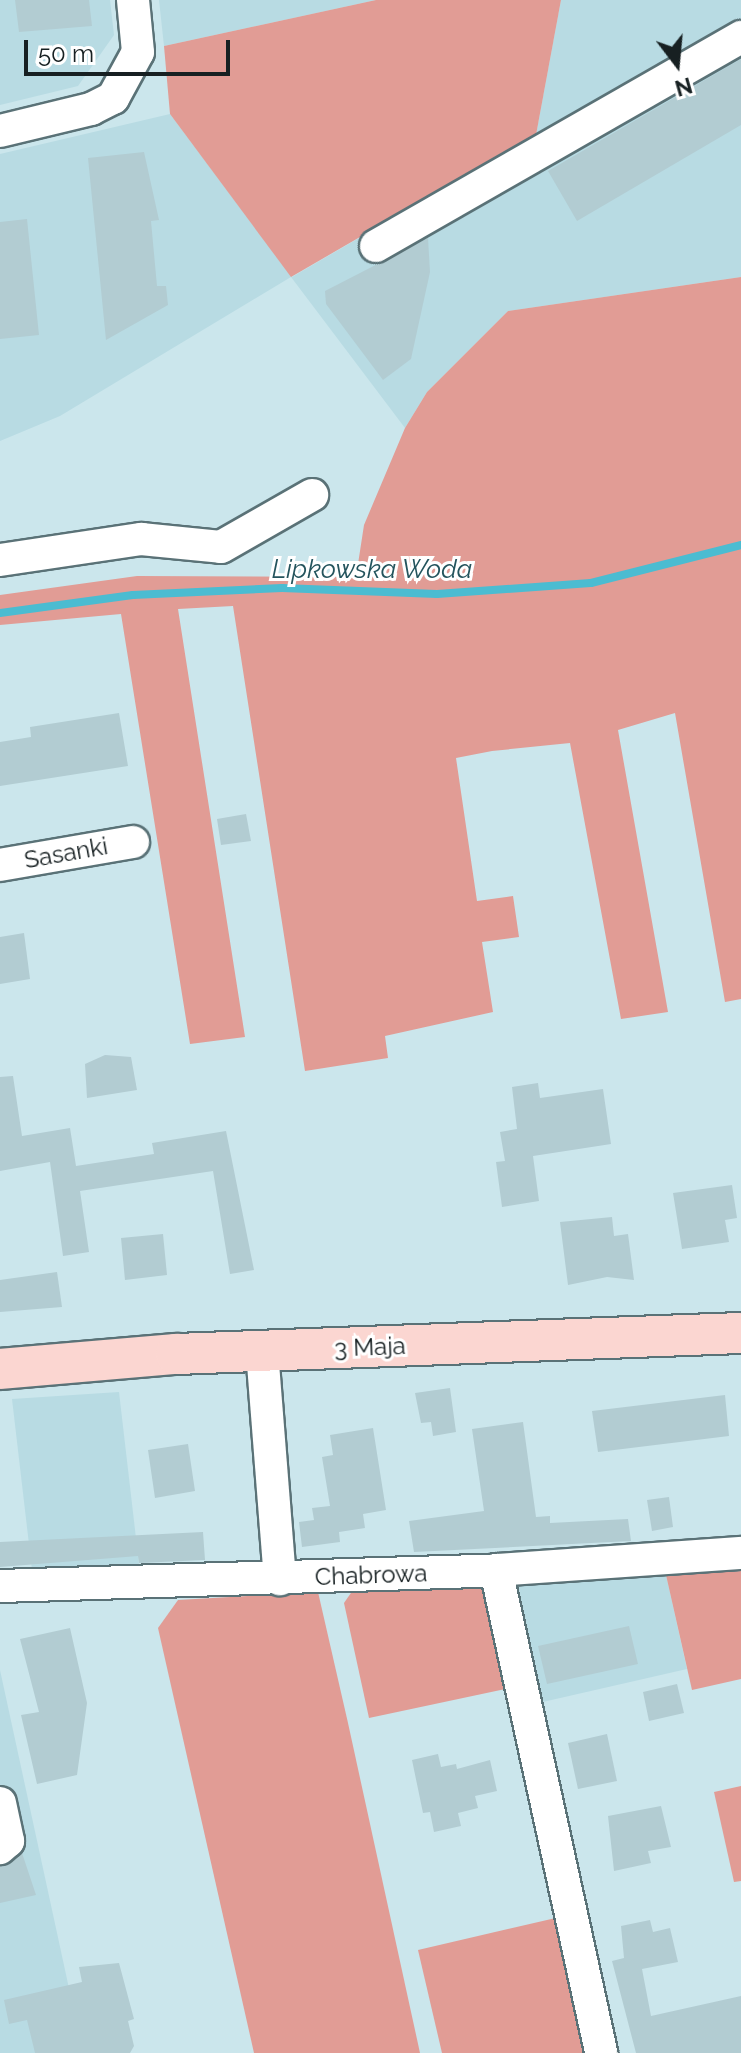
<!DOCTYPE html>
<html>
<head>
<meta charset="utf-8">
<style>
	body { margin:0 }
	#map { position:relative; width:741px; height:2053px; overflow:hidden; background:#cbe6ec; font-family:Raleway,sans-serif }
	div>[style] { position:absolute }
	.built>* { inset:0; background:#b8dbe3 }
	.green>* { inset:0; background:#e19c95 }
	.stream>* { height:8px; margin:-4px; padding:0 4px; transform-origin:4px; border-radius:4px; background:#4bbcd1 }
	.building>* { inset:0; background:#b2ccd2 }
	.roads { filter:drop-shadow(2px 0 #5a7277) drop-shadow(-2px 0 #5a7277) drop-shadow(0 2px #5a7277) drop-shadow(0 -2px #5a7277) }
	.minor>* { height:32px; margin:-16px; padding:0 16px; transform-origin:16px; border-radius:16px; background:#fff }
	.major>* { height:40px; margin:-20px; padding:0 20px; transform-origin:20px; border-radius:20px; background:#fbd6d1 }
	span { translate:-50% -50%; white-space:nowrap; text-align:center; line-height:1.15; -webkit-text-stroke:6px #fff; paint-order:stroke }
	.street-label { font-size:24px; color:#172022 }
	.water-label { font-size:26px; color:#24545d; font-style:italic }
	.north { position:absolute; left:637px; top:24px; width:80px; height:80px; -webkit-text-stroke:6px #fff; paint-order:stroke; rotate:164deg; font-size:22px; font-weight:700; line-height:32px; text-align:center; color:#172022 }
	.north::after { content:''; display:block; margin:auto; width:28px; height:36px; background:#172022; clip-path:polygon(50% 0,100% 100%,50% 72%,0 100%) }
	.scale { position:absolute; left:24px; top:40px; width:206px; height:36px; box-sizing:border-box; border:4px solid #172022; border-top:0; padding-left:10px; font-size:24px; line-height:28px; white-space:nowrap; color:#172022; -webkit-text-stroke:6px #fff; paint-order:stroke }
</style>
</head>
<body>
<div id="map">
	<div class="built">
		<div style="clip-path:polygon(0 0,110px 0,114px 35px,78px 86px,0 105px)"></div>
		<div style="clip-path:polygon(159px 0,376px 0,164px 46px)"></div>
		<div style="clip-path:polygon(561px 0,741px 0,741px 277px,508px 311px,427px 392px,405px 428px,291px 277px,60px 416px,0 441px,0 154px,170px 114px,292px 277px,536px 135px)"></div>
		<div style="clip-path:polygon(119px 1392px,139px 1564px,32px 1570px,12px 1399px)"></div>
		<div style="clip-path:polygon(666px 1575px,687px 1669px,534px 1704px,511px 1596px,521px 1582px)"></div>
		<div style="clip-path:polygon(0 1670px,49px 1896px,83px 2053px,0 2053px)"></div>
	</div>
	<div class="green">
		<div style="clip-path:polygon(376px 0,561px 0,536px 135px,291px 277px,170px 114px,164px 46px)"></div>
		<div style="clip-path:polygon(741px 277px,741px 999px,725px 1002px,675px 713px,618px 730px,668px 1012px,621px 1019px,570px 743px,492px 751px,456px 758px,477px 901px,513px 896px,519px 937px,482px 942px,493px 1012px,385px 1036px,388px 1058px,305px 1071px,233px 606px,178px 609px,245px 1037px,190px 1044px,121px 614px,0 625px,0 595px,137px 576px,356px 577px,364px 525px,405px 428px,427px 392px,508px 311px)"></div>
		<div style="clip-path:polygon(741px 1571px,741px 1679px,692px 1690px,666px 1575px)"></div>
		<div style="clip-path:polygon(488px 1583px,510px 1688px,369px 1718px,344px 1603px,353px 1590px)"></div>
		<div style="clip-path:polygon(318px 1592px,348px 1723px,420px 2053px,254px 2053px,158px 1628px,178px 1600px)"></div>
		<div style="clip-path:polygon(741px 1786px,741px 1881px,734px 1882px,714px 1792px)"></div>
		<div style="clip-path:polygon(560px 1917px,590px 2053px,442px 2053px,418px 1950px)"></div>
	</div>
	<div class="stream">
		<div style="left:0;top:613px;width:134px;rotate:-7.7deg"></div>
		<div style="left:133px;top:595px;width:149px;rotate:-2.7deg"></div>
		<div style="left:282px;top:588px;width:155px;rotate:2.2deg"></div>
		<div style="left:437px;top:594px;width:154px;rotate:-4.1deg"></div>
		<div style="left:591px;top:583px;width:155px;rotate:-14.2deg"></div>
	</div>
	<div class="building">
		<div style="clip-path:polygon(15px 0,89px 0,92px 26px,19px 32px)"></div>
		<div style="clip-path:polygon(741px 59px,741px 125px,577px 221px,548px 171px)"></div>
		<div style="clip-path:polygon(144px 152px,159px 220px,151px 221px,157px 286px,166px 286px,168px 305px,106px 340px,88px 158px)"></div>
		<div style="clip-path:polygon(27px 219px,39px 335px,0 339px,0 222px)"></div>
		<div style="clip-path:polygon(428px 238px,430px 272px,411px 359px,383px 380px,326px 304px,325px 291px)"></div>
		<div style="clip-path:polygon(119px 713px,128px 766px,0 786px,0 742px,31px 737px,30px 727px)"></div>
		<div style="clip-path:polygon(246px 814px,251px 841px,221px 845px,217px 819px)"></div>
		<div style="clip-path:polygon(24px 933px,30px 979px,0 984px,0 937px)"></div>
		<div style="clip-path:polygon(105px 1055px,131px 1057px,137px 1090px,87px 1098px,85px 1064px)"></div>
		<div style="clip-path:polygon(13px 1076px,22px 1136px,70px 1128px,76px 1166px,154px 1154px,152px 1143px,226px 1131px,254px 1270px,230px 1274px,213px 1171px,80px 1191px,89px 1252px,63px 1256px,50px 1162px,0 1171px,0 1077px)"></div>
		<div style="clip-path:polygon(538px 1083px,540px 1098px,603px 1089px,611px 1144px,533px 1156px,539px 1201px,502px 1207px,496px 1162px,505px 1161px,500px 1132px,517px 1129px,512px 1087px)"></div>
		<div style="clip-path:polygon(732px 1185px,737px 1218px,725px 1220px,729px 1242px,682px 1249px,673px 1193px)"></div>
		<div style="clip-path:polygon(612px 1217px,614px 1236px,628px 1234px,634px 1280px,607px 1277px,568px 1285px,560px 1222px)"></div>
		<div style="clip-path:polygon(163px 1234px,167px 1275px,125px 1280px,121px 1238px)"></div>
		<div style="clip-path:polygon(57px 1272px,62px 1307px,0 1312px,0 1280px)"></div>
		<div style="clip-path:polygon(450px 1388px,456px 1432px,433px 1436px,431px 1422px,421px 1423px,415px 1393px)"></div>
		<div style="clip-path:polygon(725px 1395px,729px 1436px,598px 1452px,592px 1411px)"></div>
		<div style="clip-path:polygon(523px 1422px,536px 1517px,550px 1516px,550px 1523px,628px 1519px,631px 1541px,414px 1552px,409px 1521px,484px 1511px,472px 1429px)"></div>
		<div style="clip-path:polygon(373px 1428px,386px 1510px,363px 1514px,365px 1528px,339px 1532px,340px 1542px,302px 1547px,299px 1522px,314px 1520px,312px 1508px,330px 1506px,322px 1457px,333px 1455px,330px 1435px)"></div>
		<div style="clip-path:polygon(188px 1444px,195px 1491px,155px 1498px,148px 1450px)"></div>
		<div style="clip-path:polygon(669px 1497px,673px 1527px,652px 1531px,647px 1500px)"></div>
		<div style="clip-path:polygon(203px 1532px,205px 1560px,139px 1563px,138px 1556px,0 1567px,0 1542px)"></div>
		<div style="clip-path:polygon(629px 1626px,638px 1664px,547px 1684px,538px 1646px)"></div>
		<div style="clip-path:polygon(70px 1628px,87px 1703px,77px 1775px,37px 1784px,21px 1715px,39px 1712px,20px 1639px)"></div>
		<div style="clip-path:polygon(677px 1684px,684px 1713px,649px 1721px,643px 1692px)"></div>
		<div style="clip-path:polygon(607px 1734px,617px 1781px,578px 1789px,568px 1743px)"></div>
		<div style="clip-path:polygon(438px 1754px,441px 1767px,456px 1764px,457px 1769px,490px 1760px,497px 1791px,475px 1796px,478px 1808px,458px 1813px,461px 1826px,434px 1832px,430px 1812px,423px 1813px,412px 1760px)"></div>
		<div style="clip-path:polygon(661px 1806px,671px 1847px,648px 1851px,651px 1863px,614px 1871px,608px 1816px)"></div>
		<div style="clip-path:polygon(22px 1853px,36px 1895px,0 1903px,0 1866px)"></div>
		<div style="clip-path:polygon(650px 1920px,653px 1932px,670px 1928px,678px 1962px,642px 1969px,651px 2016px,741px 1996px,741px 2053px,636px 2053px,612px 1961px,624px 1958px,621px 1926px)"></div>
		<div style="clip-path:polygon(119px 1963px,134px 2019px,128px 2021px,134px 2046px,130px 2053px,35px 2053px,27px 2020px,9px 2024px,4px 2000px,82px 1982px,79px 1967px)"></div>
	</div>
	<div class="roads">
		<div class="minor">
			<div style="left:0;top:131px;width:94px;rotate:-13.6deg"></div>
			<div style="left:91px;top:109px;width:25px;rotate:-27deg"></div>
			<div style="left:113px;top:98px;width:52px;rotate:-61.5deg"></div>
			<div style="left:138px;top:52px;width:52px;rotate:-95.5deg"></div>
			<div style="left:376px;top:246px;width:421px;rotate:-29.8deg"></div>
			<div style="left:0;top:560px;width:143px;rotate:-8.5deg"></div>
			<div style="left:141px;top:539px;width:80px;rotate:5.7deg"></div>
			<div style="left:221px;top:547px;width:105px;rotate:-29.7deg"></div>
			<div style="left:0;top:865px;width:135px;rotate:-9.8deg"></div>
			<div style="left:262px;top:1351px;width:229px;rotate:85.5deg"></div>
			<div style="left:496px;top:1570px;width:494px;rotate:77.7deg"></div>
			<div style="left:0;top:1586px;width:496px;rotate:-1.8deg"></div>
			<div style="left:496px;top:1570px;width:246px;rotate:-4deg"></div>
			<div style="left:0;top:1803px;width:39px;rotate:78deg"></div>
			<div style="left:8px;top:1841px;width:11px;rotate:139deg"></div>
		</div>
		<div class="major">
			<div style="left:0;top:1369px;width:177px;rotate:-4.9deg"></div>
			<div style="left:176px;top:1354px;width:565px;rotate:-2.13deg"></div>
		</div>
	</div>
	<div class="street-label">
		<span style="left:66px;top:853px;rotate:-10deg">Sasanki</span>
		<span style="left:370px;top:1347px;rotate:-2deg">3 Maja</span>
		<span style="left:371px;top:1575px;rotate:-2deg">Chabrowa</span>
	</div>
	<div class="water-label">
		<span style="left:372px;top:570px">Lipkowska Woda</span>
	</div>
	<div class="north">N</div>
	<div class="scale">50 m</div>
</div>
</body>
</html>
